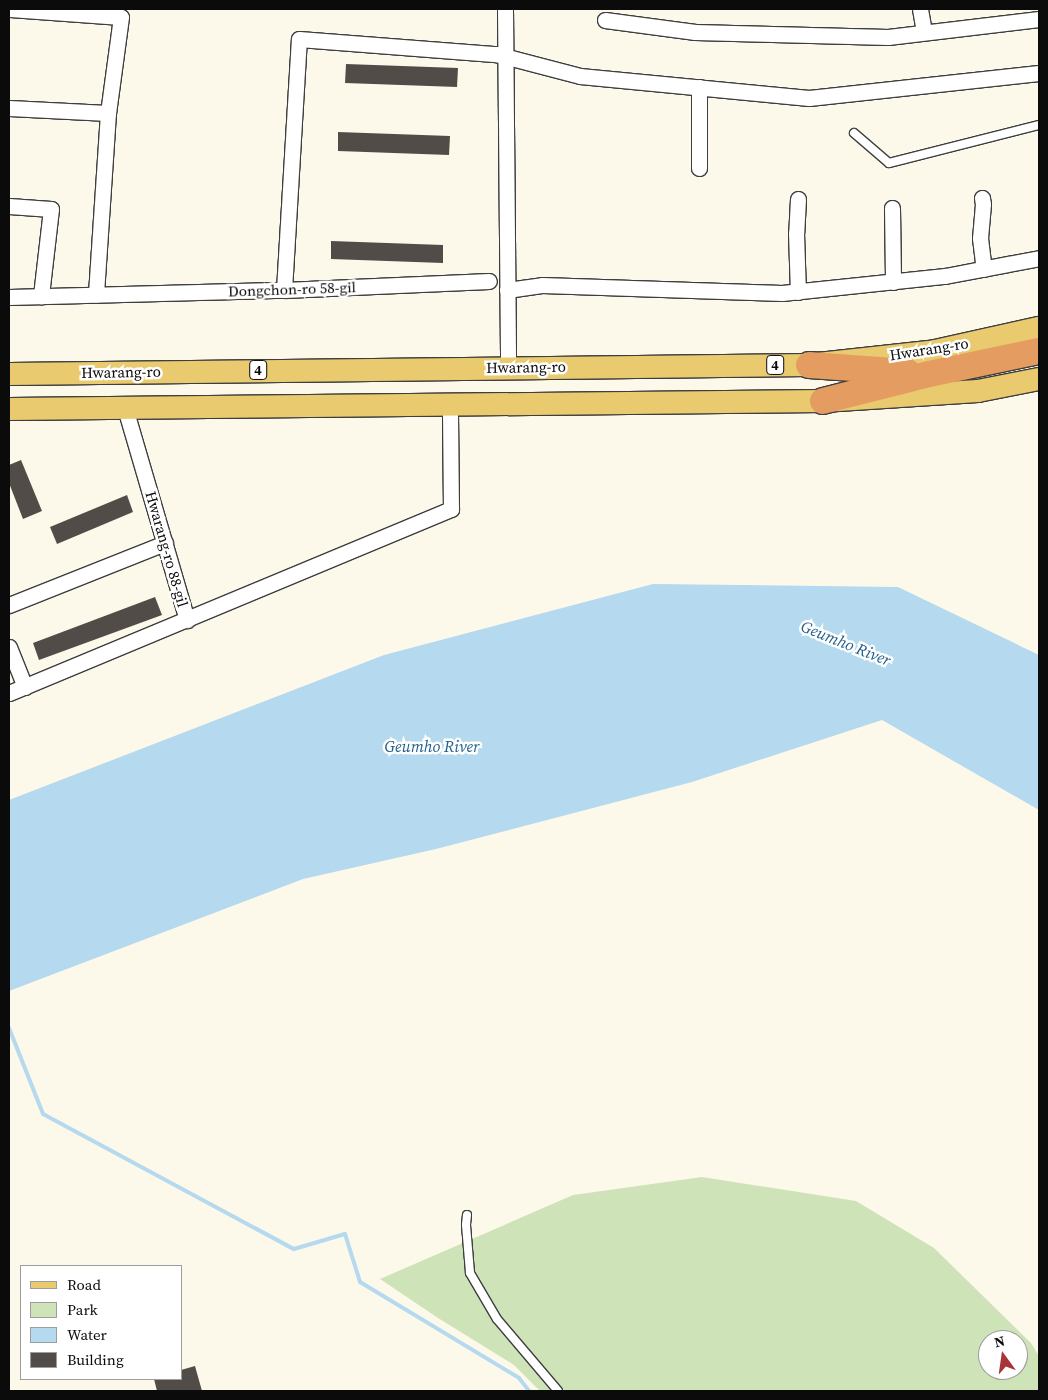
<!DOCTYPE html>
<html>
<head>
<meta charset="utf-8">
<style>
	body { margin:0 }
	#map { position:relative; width:1048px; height:1400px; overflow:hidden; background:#fdf9ea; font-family:"Source Serif 4",serif }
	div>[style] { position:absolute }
	.green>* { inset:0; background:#cfe3b8 }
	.water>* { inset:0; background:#b5d9ee }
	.stream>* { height:4px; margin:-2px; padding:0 2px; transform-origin:2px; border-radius:2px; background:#b5d9ee }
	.building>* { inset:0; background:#524c48 }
	.roads { filter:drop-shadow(1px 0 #3e3e3e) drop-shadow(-1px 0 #3e3e3e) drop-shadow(0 1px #3e3e3e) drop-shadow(0 -1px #3e3e3e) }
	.lane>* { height:8px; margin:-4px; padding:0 4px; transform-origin:4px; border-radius:4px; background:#fff }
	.street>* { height:15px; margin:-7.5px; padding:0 7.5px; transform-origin:7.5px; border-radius:7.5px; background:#fff }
	.primary>* { height:22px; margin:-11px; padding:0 11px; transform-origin:11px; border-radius:11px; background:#e9ca6e }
	.highway>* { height:26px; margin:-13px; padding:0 13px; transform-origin:13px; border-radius:13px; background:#e49c61 }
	span { translate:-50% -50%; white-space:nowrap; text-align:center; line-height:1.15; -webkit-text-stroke:5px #fff; paint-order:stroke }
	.shield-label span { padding:1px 4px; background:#fff; border:1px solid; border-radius:4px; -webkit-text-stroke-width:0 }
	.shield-label { font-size:14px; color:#0b0b0b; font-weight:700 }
	.street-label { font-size:15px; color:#0b0b0b }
	.water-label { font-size:16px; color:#23608d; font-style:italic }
	.frame { position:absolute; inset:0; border:10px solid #0b0b0b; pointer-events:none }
	.legend { position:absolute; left:20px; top:1265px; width:162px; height:115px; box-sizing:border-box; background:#fff; border:1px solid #9d9d9d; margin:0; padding:6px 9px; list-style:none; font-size:15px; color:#0b0b0b }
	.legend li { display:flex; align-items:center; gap:10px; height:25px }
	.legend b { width:25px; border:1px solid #9d9d9d }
	.north { position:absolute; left:978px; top:1330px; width:50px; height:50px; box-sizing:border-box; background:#fff; border:1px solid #9d9d9d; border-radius:50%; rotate:346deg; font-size:14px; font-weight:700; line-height:20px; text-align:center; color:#0b0b0b }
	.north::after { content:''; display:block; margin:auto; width:18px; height:22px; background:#aa3339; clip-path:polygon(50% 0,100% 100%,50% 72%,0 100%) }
</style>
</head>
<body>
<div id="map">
	<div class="green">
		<div style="clip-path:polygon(evenodd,702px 1177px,856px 1201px,934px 1248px,1031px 1343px,1039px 1356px,1039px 1391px,540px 1391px,514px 1365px,438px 1318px,380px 1279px,573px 1195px,702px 1177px,988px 1340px,1018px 1340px,1018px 1370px,988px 1370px,988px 1340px)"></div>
	</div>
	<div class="water">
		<div style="clip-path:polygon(653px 584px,898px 587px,1039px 655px,1039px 810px,882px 720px,692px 782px,436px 849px,303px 879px,9px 991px,9px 800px,384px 655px)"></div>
	</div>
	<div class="stream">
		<div style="left:9px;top:1028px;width:92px;rotate:68.4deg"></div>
		<div style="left:43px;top:1114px;width:285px;rotate:28.3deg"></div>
		<div style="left:294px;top:1249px;width:53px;rotate:-16.4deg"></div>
		<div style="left:345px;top:1234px;width:50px;rotate:72.6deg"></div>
		<div style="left:360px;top:1282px;width:186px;rotate:31.1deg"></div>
		<div style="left:519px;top:1378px;width:16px;rotate:52deg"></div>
	</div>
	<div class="building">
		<div style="clip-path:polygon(346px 64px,458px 68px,457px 87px,345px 83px)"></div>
		<div style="clip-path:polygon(338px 132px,450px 136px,449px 155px,338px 151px)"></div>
		<div style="clip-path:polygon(331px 241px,443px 245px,443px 263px,331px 259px)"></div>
		<div style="clip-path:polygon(21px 460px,42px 511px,23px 519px,9px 483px,9px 465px)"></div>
		<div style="clip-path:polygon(127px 495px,133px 512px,57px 544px,50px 527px)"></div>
		<div style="clip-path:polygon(155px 597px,162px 615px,39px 660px,33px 643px)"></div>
		<div style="clip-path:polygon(195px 1366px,202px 1391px,157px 1391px,154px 1379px,181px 1379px,181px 1370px)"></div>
	</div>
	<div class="roads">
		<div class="lane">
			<div style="left:854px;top:133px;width:46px;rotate:40.6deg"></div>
			<div style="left:889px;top:163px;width:155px;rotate:-14.2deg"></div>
			<div style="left:467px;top:1215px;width:10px;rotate:96deg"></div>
			<div style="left:466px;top:1225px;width:48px;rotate:85.2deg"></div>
			<div style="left:470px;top:1273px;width:53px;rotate:59.6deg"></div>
			<div style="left:497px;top:1319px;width:94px;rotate:49.7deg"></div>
		</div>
		<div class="street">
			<div style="left:10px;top:9px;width:111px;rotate:4.1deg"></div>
			<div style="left:121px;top:17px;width:97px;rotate:97.7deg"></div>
			<div style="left:108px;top:113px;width:182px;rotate:93.8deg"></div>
			<div style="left:505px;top:9px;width:358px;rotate:89.5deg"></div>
			<div style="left:920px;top:9px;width:22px;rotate:80deg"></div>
			<div style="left:605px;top:20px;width:91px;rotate:7.6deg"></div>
			<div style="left:695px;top:32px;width:193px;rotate:1.5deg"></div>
			<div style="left:888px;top:37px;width:152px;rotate:-6.8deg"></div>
			<div style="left:699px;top:87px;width:81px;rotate:90deg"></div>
			<div style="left:9px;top:108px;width:99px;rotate:2.9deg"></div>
			<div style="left:982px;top:198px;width:6px;rotate:81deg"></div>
			<div style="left:983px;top:204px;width:34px;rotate:95deg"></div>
			<div style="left:980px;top:238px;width:31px;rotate:83deg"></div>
			<div style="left:798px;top:199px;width:34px;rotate:93deg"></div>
			<div style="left:796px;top:233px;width:59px;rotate:88.1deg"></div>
			<div style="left:9px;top:206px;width:42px;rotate:4.1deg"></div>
			<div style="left:51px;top:209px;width:88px;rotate:96.6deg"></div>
			<div style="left:892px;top:208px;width:74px;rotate:89.2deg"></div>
			<div style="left:284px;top:290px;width:251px;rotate:-86.6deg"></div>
			<div style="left:299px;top:39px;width:198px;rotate:4.4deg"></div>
			<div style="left:496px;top:54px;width:87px;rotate:14.7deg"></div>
			<div style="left:580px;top:76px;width:230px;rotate:5.5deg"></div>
			<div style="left:809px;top:98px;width:231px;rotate:-6.2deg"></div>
			<div style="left:507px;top:290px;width:35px;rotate:-8deg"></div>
			<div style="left:542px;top:285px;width:240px;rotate:1.9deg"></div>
			<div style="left:782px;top:293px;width:164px;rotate:-6deg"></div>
			<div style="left:945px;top:276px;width:96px;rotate:-10.8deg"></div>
			<div style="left:9px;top:297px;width:275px;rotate:-1.5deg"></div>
			<div style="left:284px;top:290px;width:205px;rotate:-2.5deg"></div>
			<div style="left:125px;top:408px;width:221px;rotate:73.7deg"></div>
			<div style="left:9px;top:605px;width:168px;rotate:-21.7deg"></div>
			<div style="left:9px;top:647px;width:43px;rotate:68.2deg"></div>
			<div style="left:9px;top:693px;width:479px;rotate:-22.6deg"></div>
			<div style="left:451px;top:509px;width:103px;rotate:-90.6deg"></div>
		</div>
		<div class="primary">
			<div style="left:9px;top:374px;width:800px;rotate:-0.64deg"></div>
			<div style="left:809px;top:365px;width:127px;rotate:-6.3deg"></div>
			<div style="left:935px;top:351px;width:107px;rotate:-12.5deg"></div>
			<div style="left:9px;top:409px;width:814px;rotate:-0.56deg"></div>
			<div style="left:823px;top:401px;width:155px;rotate:-3.7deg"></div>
			<div style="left:978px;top:391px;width:62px;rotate:-11.1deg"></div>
		</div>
		<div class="highway">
			<div style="left:809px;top:365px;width:99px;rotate:4deg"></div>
			<div style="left:823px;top:401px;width:109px;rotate:-14.3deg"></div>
			<div style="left:929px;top:374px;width:112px;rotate:-11.8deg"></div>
		</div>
	</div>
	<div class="shield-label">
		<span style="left:775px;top:365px">4</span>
		<span style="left:258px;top:370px">4</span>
	</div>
	<div class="street-label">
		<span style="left:292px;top:289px;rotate:-2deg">Dongchon-ro 58-gil</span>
		<span style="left:929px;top:349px;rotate:-9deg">Hwarang-ro</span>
		<span style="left:526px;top:367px;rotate:-1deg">Hwarang-ro</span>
		<span style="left:121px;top:372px;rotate:-1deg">Hwarang-ro</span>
		<span style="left:167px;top:549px;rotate:74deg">Hwarang-ro 88-gil</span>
	</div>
	<div class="water-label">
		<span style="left:846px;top:643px;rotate:22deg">Geumho River</span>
		<span style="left:432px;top:746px">Geumho River</span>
	</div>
	<div class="frame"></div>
	<ul class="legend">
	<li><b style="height:6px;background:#e9ca6e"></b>Road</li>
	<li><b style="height:14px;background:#cfe3b8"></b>Park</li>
	<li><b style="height:14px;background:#b5d9ee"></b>Water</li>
	<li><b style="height:14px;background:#524c48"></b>Building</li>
	</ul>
	<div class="north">N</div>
</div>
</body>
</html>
